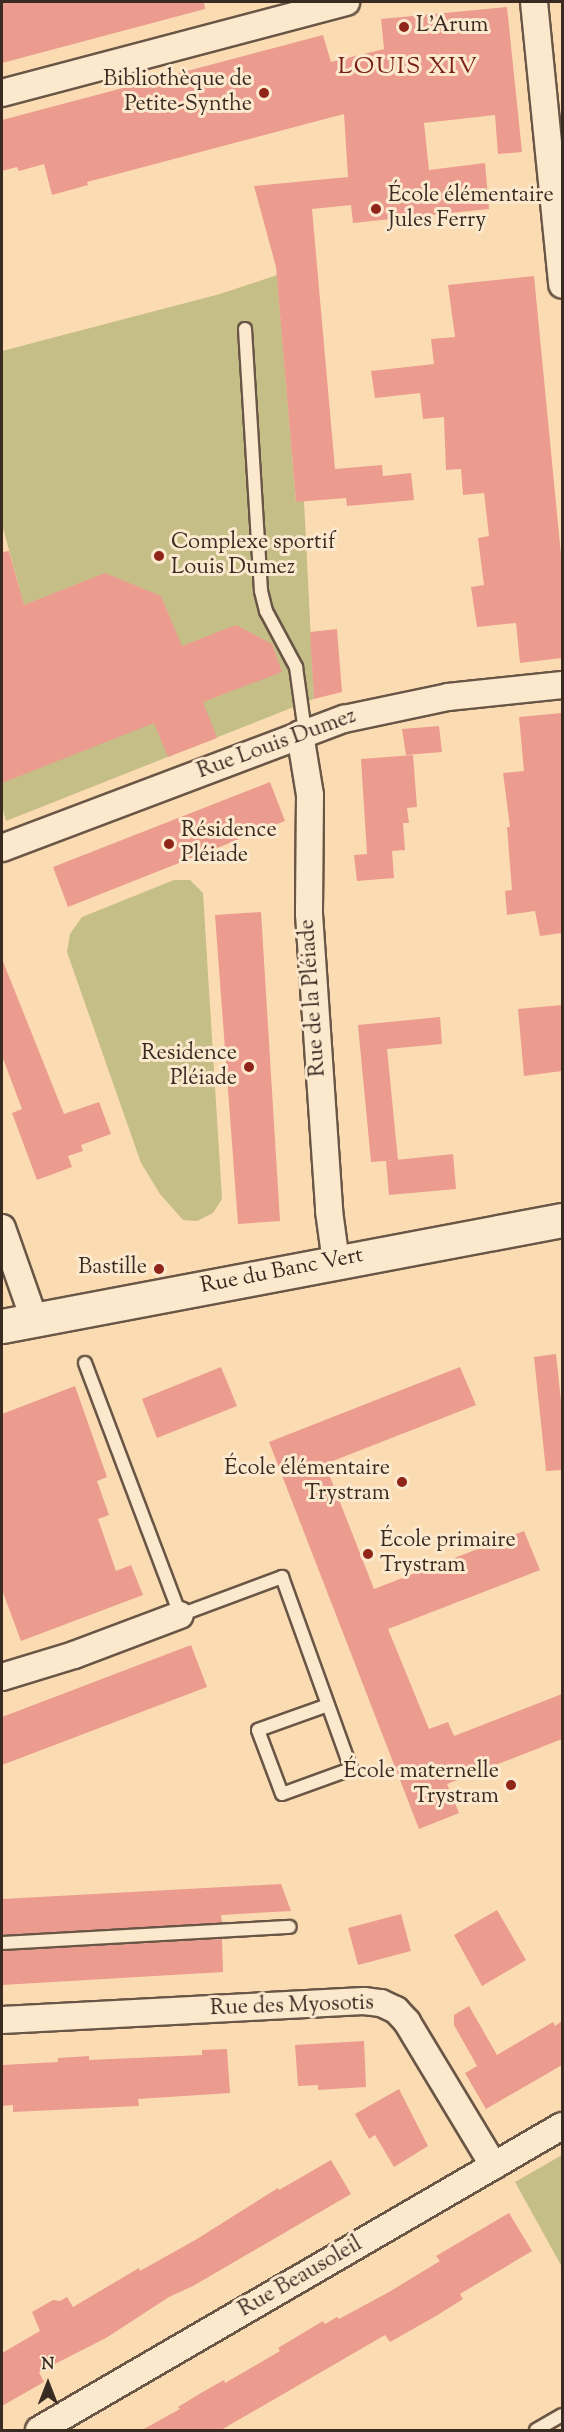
<!DOCTYPE html>
<html>
<head>
<meta charset="utf-8">
<style>
	body { margin:0 }
	#map { position:relative; width:564px; height:2432px; overflow:hidden; background:#fbdcb2; font-family:"Sorts Mill Goudy",serif }
	div>[style] { position:absolute }
	.green>* { inset:0; background:#c6be87 }
	.building>* { inset:0; background:#eb9c8f }
	.roads { filter:drop-shadow(2px 0 #6a5646) drop-shadow(-2px 0 #6a5646) drop-shadow(0 2px #6a5646) drop-shadow(0 -2px #6a5646) }
	.lane>* { height:12px; margin:-6px; padding:0 6px; transform-origin:6px; border-radius:6px; background:#fce8cd }
	.street>* { height:26px; margin:-13px; padding:0 13px; transform-origin:13px; border-radius:13px; background:#fce8cd }
	.secondary>* { height:33px; margin:-16.5px; padding:0 16.5px; transform-origin:16.5px; border-radius:16.5px; background:#fce8cd }
	.dots>* { width:16px; height:16px; translate:-50% -50%; box-sizing:border-box; border:3px solid #fce8cd; border-radius:50% }
	span { translate:-50% -50%; white-space:nowrap; text-align:center; line-height:1.15; -webkit-text-stroke:6px #fce8cd; paint-order:stroke }
	.poi-label { font-size:22px; color:#392a22 }
	.left { translate:0 -50%; text-align:left }
	.right { translate:-100% -50%; text-align:right }
	.street-label { font-size:22px; color:#392a22 }
	.neighbourhood-label { font-size:24px; color:#7a1f14; letter-spacing:1.5px }
	.frame { position:absolute; inset:0; border:3px solid #392a22; pointer-events:none }
	.north { position:absolute; left:18px; top:2354px; width:60px; height:60px; -webkit-text-stroke:4px #fce8cd; paint-order:stroke; rotate:0deg; font-size:16px; font-weight:700; line-height:24px; text-align:center; color:#392a22 }
	.north::after { content:''; display:block; margin:auto; width:21px; height:27px; background:#392a22; clip-path:polygon(50% 0,100% 100%,50% 72%,0 100%) }
</style>
</head>
<body>
<div id="map">
	<div class="green">
		<div style="clip-path:polygon(277px 275px,296px 502px,304px 501px,314px 699px,6px 821px,2px 806px,2px 588px,19px 587px,2px 524px,2px 351px,220px 294px)"></div>
		<div style="clip-path:polygon(174px 880px,190px 880px,203px 893px,222px 1199px,213px 1213px,197px 1221px,183px 1220px,160px 1194px,141px 1163px,67px 952px,70px 934px,82px 917px)"></div>
		<div style="clip-path:polygon(562px 2155px,562px 2267px,515px 2182px)"></div>
	</div>
	<div class="building">
		<div style="clip-path:polygon(2px 2px,204px 2px,205px 9px,2px 63px)"></div>
		<div style="clip-path:polygon(507px 7px,522px 152px,498px 154px,495px 115px,424px 123px,429px 170px,485px 163px,489px 209px,353px 223px,351px 205px,312px 209px,335px 469px,382px 465px,383px 476px,411px 473px,414px 500px,347px 506px,346px 498px,296px 502px,276px 267px,254px 186px,348px 177px,344px 114px,87px 182px,88px 185px,52px 195px,44px 164px,19px 171px,17px 167px,2px 171px,2px 120px,323px 35px,331px 62px,384px 49px,381px 19px)"></div>
		<div style="clip-path:polygon(534px 276px,562px 565px,562px 658px,520px 663px,516px 623px,477px 627px,471px 587px,484px 585px,478px 538px,489px 536px,484px 493px,463px 495px,461px 469px,446px 470px,444px 417px,423px 419px,420px 393px,375px 398px,371px 371px,434px 364px,431px 339px,455px 337px,448px 285px)"></div>
		<div style="clip-path:polygon(9px 551px,24px 605px,105px 573px,161px 596px,182px 646px,236px 625px,272px 644px,282px 672px,203px 702px,217px 738px,168px 757px,154px 723px,2px 783px,2px 552px)"></div>
		<div style="clip-path:polygon(337px 629px,342px 692px,314px 699px,310px 632px)"></div>
		<div style="clip-path:polygon(562px 713px,562px 933px,540px 936px,535px 911px,507px 915px,505px 891px,512px 890px,507px 827px,510px 827px,503px 773px,524px 771px,519px 717px)"></div>
		<div style="clip-path:polygon(439px 726px,442px 752px,406px 755px,402px 729px)"></div>
		<div style="clip-path:polygon(413px 755px,417px 807px,407px 808px,409px 823px,403px 823px,405px 850px,392px 851px,394px 878px,357px 881px,354px 855px,367px 854px,361px 759px)"></div>
		<div style="clip-path:polygon(270px 782px,285px 821px,68px 907px,53px 867px)"></div>
		<div style="clip-path:polygon(261px 912px,280px 1221px,238px 1224px,215px 915px)"></div>
		<div style="clip-path:polygon(2px 959px,64px 1114px,99px 1102px,111px 1134px,81px 1145px,83px 1151px,68px 1156px,72px 1167px,37px 1180px,12px 1113px,22px 1109px,2px 1056px)"></div>
		<div style="clip-path:polygon(562px 1005px,562px 1071px,524px 1076px,518px 1009px)"></div>
		<div style="clip-path:polygon(440px 1017px,442px 1044px,387px 1049px,398px 1160px,371px 1162px,358px 1025px)"></div>
		<div style="clip-path:polygon(453px 1154px,456px 1189px,389px 1195px,386px 1161px)"></div>
		<div style="clip-path:polygon(556px 1354px,562px 1411px,562px 1470px,546px 1471px,534px 1357px)"></div>
		<div style="clip-path:polygon(221px 1367px,237px 1406px,157px 1438px,142px 1399px)"></div>
		<div style="clip-path:polygon(460px 1367px,476px 1405px,325px 1464px,374px 1589px,524px 1531px,540px 1570px,388px 1629px,429px 1729px,448px 1722px,454px 1736px,562px 1694px,562px 1739px,447px 1784px,459px 1813px,419px 1829px,269px 1442px)"></div>
		<div style="clip-path:polygon(75px 1386px,107px 1477px,97px 1481px,109px 1515px,98px 1519px,116px 1571px,131px 1565px,143px 1595px,21px 1641px,2px 1590px,2px 1414px)"></div>
		<div style="clip-path:polygon(191px 1645px,207px 1687px,2px 1765px,2px 1717px)"></div>
		<div style="clip-path:polygon(281px 1884px,291px 1911px,221px 1915px,222px 1923px,2px 1935px,2px 1899px)"></div>
		<div style="clip-path:polygon(497px 1910px,526px 1960px,482px 1986px,454px 1935px)"></div>
		<div style="clip-path:polygon(401px 1914px,411px 1951px,358px 1965px,348px 1928px)"></div>
		<div style="clip-path:polygon(222px 1939px,223px 1972px,2px 1985px,2px 1951px)"></div>
		<div style="clip-path:polygon(469px 2006px,497px 2055px,553px 2022px,555px 2026px,562px 2021px,562px 2065px,486px 2109px,465px 2073px,477px 2066px,454px 2025px,454px 2015px)"></div>
		<div style="clip-path:polygon(364px 2041px,366px 2087px,318px 2090px,318px 2085px,298px 2086px,295px 2045px)"></div>
		<div style="clip-path:polygon(227px 2049px,230px 2093px,138px 2099px,139px 2106px,13px 2112px,13px 2105px,2px 2106px,2px 2065px,58px 2062px,58px 2058px,89px 2056px,89px 2060px,202px 2055px,202px 2050px)"></div>
		<div style="clip-path:polygon(399px 2089px,428px 2146px,394px 2167px,375px 2135px,369px 2139px,355px 2114px)"></div>
		<div style="clip-path:polygon(331px 2160px,351px 2194px,193px 2286px,169px 2297px,106px 2338px,39px 2372px,44px 2382px,2px 2406px,2px 2353px,40px 2331px,32px 2312px,53px 2300px,60px 2301px,67px 2297px,73px 2307px,139px 2268px,140px 2271px,197px 2239px,278px 2188px,279px 2190px)"></div>
		<div style="clip-path:polygon(509px 2213px,532px 2251px,460px 2294px,463px 2299px,436px 2316px,390px 2342px,385px 2335px,221px 2430px,142px 2430px,180px 2409px,178px 2407px,201px 2393px,224px 2380px,225px 2383px,280px 2351px,278px 2348px,323px 2321px,325px 2324px,337px 2317px,339px 2319px,389px 2292px,440px 2261px,436px 2256px)"></div>
	</div>
	<div class="roads">
		<div class="lane">
			<div style="left:245px;top:329px;width:262px;rotate:86.5deg"></div>
			<div style="left:261px;top:591px;width:21px;rotate:76deg"></div>
			<div style="left:266px;top:611px;width:64px;rotate:61.8deg"></div>
			<div style="left:296px;top:667px;width:66px;rotate:82.1deg"></div>
			<div style="left:85px;top:1363px;width:269px;rotate:69.3deg"></div>
			<div style="left:180px;top:1615px;width:109px;rotate:-20.4deg"></div>
			<div style="left:282px;top:1577px;width:204px;rotate:70.2deg"></div>
			<div style="left:351px;top:1769px;width:73px;rotate:160.1deg"></div>
			<div style="left:282px;top:1794px;width:68px;rotate:-110.6deg"></div>
			<div style="left:258px;top:1730px;width:74px;rotate:-19.7deg"></div>
			<div style="left:2px;top:1943px;width:288px;rotate:-3.2deg"></div>
			<div style="left:536px;top:2430px;width:30px;rotate:-30deg"></div>
		</div>
		<div class="street">
			<div style="left:534px;top:2px;width:284px;rotate:84.3deg"></div>
			<div style="left:2px;top:93px;width:356px;rotate:-14.8deg"></div>
			<div style="left:300px;top:734px;width:62px;rotate:80.7deg"></div>
			<div style="left:310px;top:795px;width:119px;rotate:90.5deg"></div>
			<div style="left:309px;top:914px;width:298px;rotate:86.1deg"></div>
			<div style="left:329px;top:1211px;width:51px;rotate:82.2deg"></div>
			<div style="left:2px;top:848px;width:366px;rotate:-20.7deg"></div>
			<div style="left:344px;top:719px;width:106px;rotate:-11.9deg"></div>
			<div style="left:448px;top:697px;width:115px;rotate:-6deg"></div>
			<div style="left:2px;top:1228px;width:96px;rotate:70.6deg"></div>
			<div style="left:2px;top:1677px;width:75px;rotate:-17deg"></div>
			<div style="left:74px;top:1655px;width:113px;rotate:-20.7deg"></div>
			<div style="left:2px;top:2020px;width:362px;rotate:-3deg"></div>
			<div style="left:364px;top:2001px;width:17px;rotate:7deg"></div>
			<div style="left:381px;top:2003px;width:17px;rotate:25deg"></div>
			<div style="left:396px;top:2010px;width:16px;rotate:47deg"></div>
			<div style="left:407px;top:2022px;width:168px;rotate:58.9deg"></div>
			<div style="left:39px;top:2430px;width:605px;rotate:-30.17deg"></div>
		</div>
		<div class="secondary">
			<div style="left:2px;top:1326px;width:570px;rotate:-10.72deg"></div>
		</div>
	</div>
	<div class="dots">
		<div style="left:404px;top:27px;background:#8f2418"></div>
		<div style="left:264px;top:93px;background:#8f2418"></div>
		<div style="left:376px;top:209px;background:#8f2418"></div>
		<div style="left:159px;top:556px;background:#8f2418"></div>
		<div style="left:169px;top:844px;background:#8f2418"></div>
		<div style="left:249px;top:1067px;background:#8f2418"></div>
		<div style="left:159px;top:1269px;background:#8f2418"></div>
		<div style="left:402px;top:1482px;background:#8f2418"></div>
		<div style="left:368px;top:1554px;background:#8f2418"></div>
		<div style="left:511px;top:1785px;background:#8f2418"></div>
	</div>
	<div class="poi-label">
		<span class="left" style="left:416px;top:27px">L'Arum</span>
		<span class="right" style="left:252px;top:93px">Bibliothèque de<br>Petite-Synthe</span>
		<span class="left" style="left:388px;top:209px">École élémentaire<br>Jules Ferry</span>
		<span class="left" style="left:171px;top:556px">Complexe sportif<br>Louis Dumez</span>
		<span class="left" style="left:181px;top:844px">Résidence<br>Pléiade</span>
		<span class="right" style="left:237px;top:1067px">Residence<br>Pléiade</span>
		<span class="right" style="left:147px;top:1269px">Bastille</span>
		<span class="right" style="left:390px;top:1482px">École élémentaire<br>Trystram</span>
		<span class="left" style="left:380px;top:1554px">École primaire<br>Trystram</span>
		<span class="right" style="left:499px;top:1785px">École maternelle<br>Trystram</span>
	</div>
	<div class="street-label">
		<span style="left:277px;top:745px;rotate:-20deg">Rue Louis Dumez</span>
		<span style="left:314px;top:998px;rotate:-94deg">Rue de la Pléiade</span>
		<span style="left:282px;top:1272px;rotate:-11deg">Rue du Banc Vert</span>
		<span style="left:292px;top:2007px;rotate:-2deg">Rue des Myosotis</span>
		<span style="left:301px;top:2278px;rotate:-30deg">Rue Beausoleil</span>
	</div>
	<div class="neighbourhood-label">
		<span style="left:408px;top:68px">LOUIS XIV</span>
	</div>
	<div class="frame"></div>
	<div class="north">N</div>
</div>
</body>
</html>
